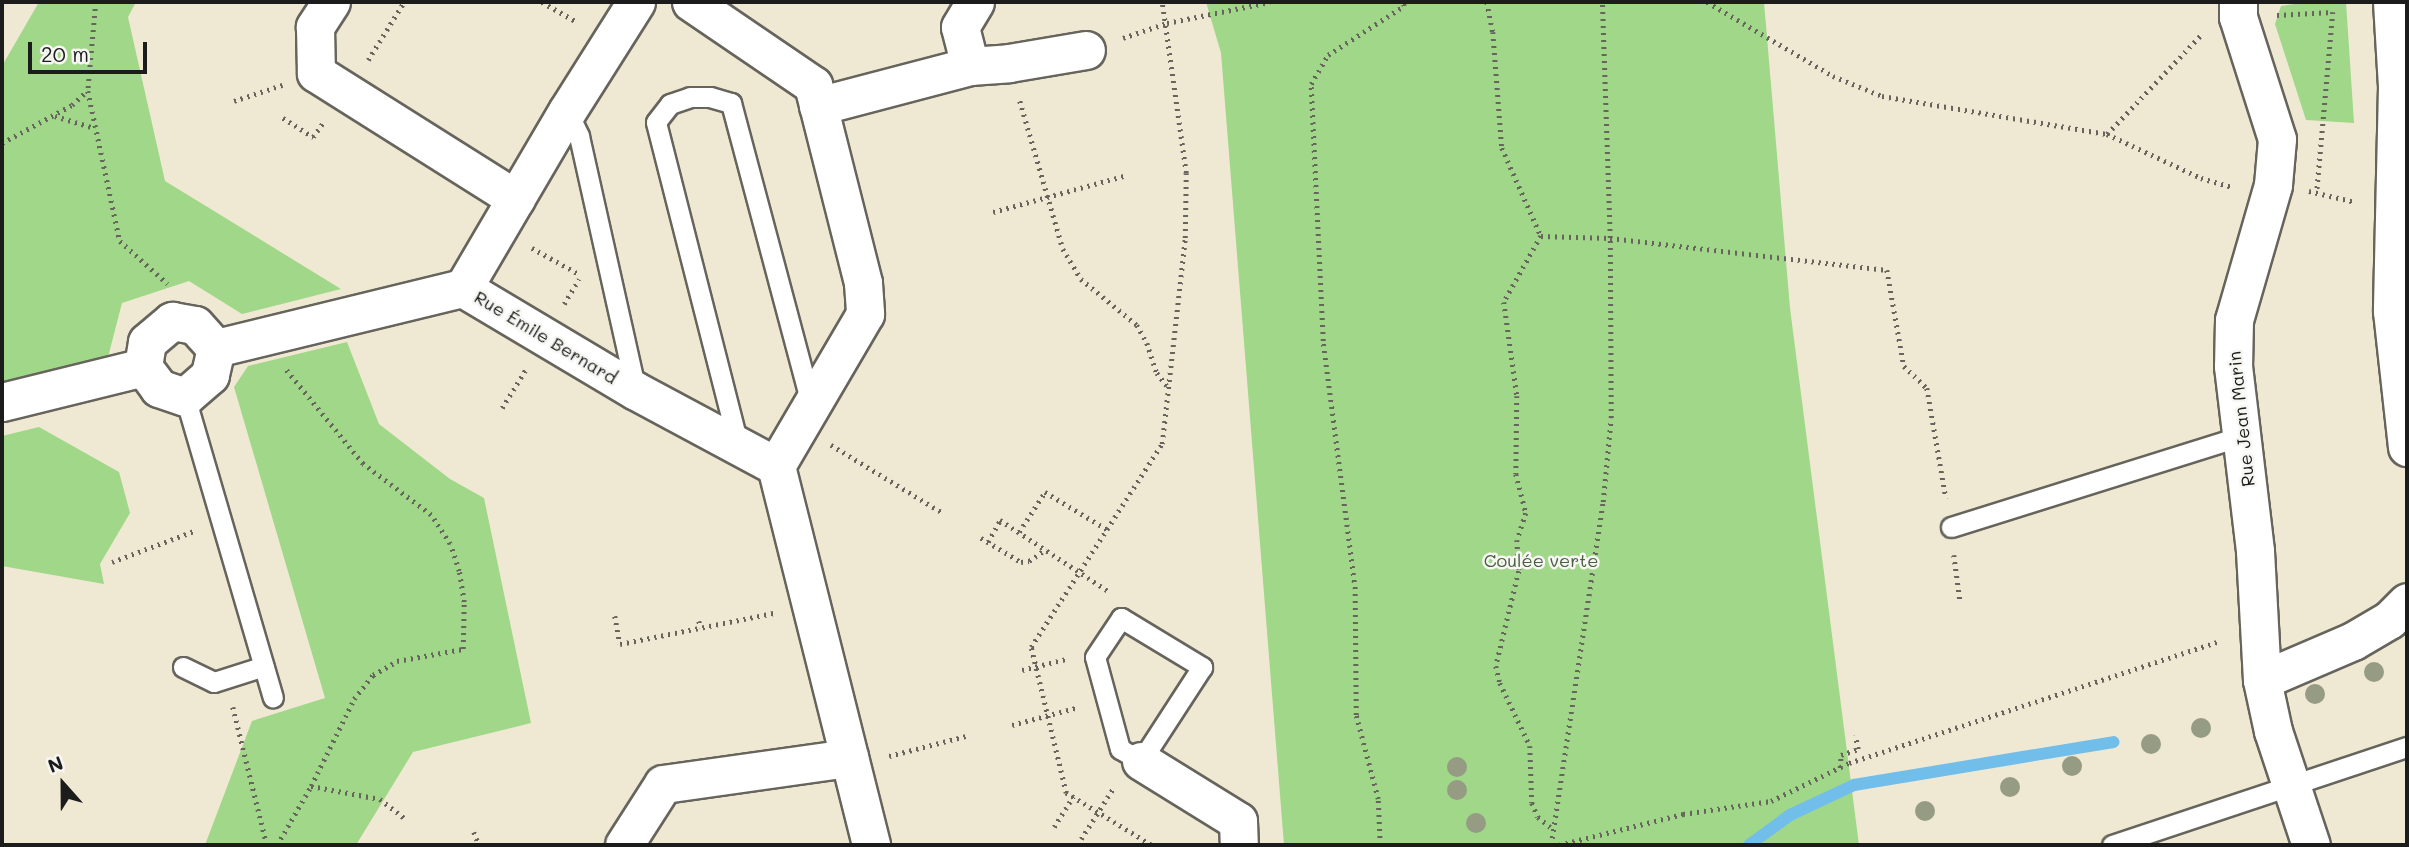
<!DOCTYPE html>
<html>
<head>
<meta charset="utf-8">
<style>
	body { margin:0 }
	#map { position:relative; width:2409px; height:847px; overflow:hidden; background:#efe9d3; font-family:Mali,sans-serif }
	div>[style] { position:absolute }
	.green>* { inset:0; background:#a1d788 }
	.stream>* { height:12px; margin:-6px; padding:0 6px; transform-origin:6px; border-radius:6px; background:#71beeb }
	.path>* { height:4.5px; margin-top:-2.25px; transform-origin:0; background:repeating-linear-gradient(90deg,#66645c 0 2px,transparent 0 7px) }
	.roads { filter:drop-shadow(2px 0 #66645c) drop-shadow(-2px 0 #66645c) drop-shadow(0 2px #66645c) drop-shadow(0 -2px #66645c) }
	.lane>* { height:19px; margin:-9.5px; padding:0 9.5px; transform-origin:9.5px; border-radius:9.5px; background:#fff }
	.street>* { height:37px; margin:-18.5px; padding:0 18.5px; transform-origin:18.5px; border-radius:18.5px; background:#fff }
	.trees>* { width:20px; height:20px; margin:-10px; border-radius:50%; background:#959c83 }
	span { translate:-50% -50%; white-space:nowrap; text-align:center; line-height:1.15; -webkit-text-stroke:5px #f6f6f2; paint-order:stroke }
	.street-label { font-size:18px; color:#1c1c1c }
	.park-label { font-size:18px; color:#4b5d42 }
	.frame { position:absolute; inset:0; border:4px solid #1c1c1c; pointer-events:none }
	.north { position:absolute; left:28px; top:749px; width:70px; height:70px; -webkit-text-stroke:5px #f6f6f2; paint-order:stroke; rotate:339deg; font-size:19px; font-weight:700; line-height:28px; text-align:center; color:#1c1c1c }
	.north::after { content:''; display:block; margin:auto; width:24px; height:32px; background:#1c1c1c; clip-path:polygon(50% 0,100% 100%,50% 72%,0 100%) }
	.scale { position:absolute; left:28px; top:42px; width:119px; height:32px; box-sizing:border-box; border:4px solid #1c1c1c; border-top:0; padding-left:9px; font-size:21px; line-height:24px; white-space:nowrap; color:#1c1c1c; -webkit-text-stroke:5px #f6f6f2; paint-order:stroke }
</style>
</head>
<body>
<div id="map">
	<div class="green">
		<div style="clip-path:polygon(39px 2px,136px 2px,128px 17px,165px 181px,341px 289px,242px 314px,189px 281px,122px 303px,107px 361px,2px 389px,2px 66px)"></div>
		<div style="clip-path:polygon(1206px 2px,1764px 2px,1790px 308px,1859px 845px,1284px 845px,1221px 53px)"></div>
		<div style="clip-path:polygon(2308px 2px,2346px 2px,2354px 123px,2306px 120px,2275px 24px,2281px 6px)"></div>
		<div style="clip-path:polygon(347px 342px,379px 424px,450px 479px,484px 498px,531px 723px,413px 752px,356px 845px,205px 845px,252px 721px,325px 698px,234px 387px,248px 366px)"></div>
		<div style="clip-path:polygon(39px 427px,119px 472px,130px 513px,100px 564px,104px 584px,2px 566px,2px 436px)"></div>
	</div>
	<div class="stream">
		<div style="left:1749px;top:845px;width:51px;rotate:-36.2deg"></div>
		<div style="left:1790px;top:815px;width:71px;rotate:-25.1deg"></div>
		<div style="left:1854px;top:785px;width:263px;rotate:-9.4deg"></div>
	</div>
	<div class="path">
		<div style="left:96px;top:2px;width:89px;rotate:95.1deg"></div>
		<div style="left:88px;top:91px;width:153px;rotate:78deg"></div>
		<div style="left:120px;top:241px;width:64px;rotate:41.9deg"></div>
		<div style="left:542px;top:2px;width:40px;rotate:29.7deg"></div>
		<div style="left:1487px;top:2px;width:31px;rotate:79deg"></div>
		<div style="left:1493px;top:32px;width:116px;rotate:85.6deg"></div>
		<div style="left:1502px;top:148px;width:96px;rotate:66.1deg"></div>
		<div style="left:1541px;top:236px;width:76px;rotate:119.3deg"></div>
		<div style="left:1504px;top:302px;width:95px;rotate:82.1deg"></div>
		<div style="left:1517px;top:396px;width:78px;rotate:90.7deg"></div>
		<div style="left:1516px;top:474px;width:40px;rotate:75.6deg"></div>
		<div style="left:1526px;top:513px;width:28px;rotate:108deg"></div>
		<div style="left:1517px;top:540px;width:31px;rotate:86deg"></div>
		<div style="left:1519px;top:571px;width:98px;rotate:103.6deg"></div>
		<div style="left:1496px;top:666px;width:17px;rotate:77deg"></div>
		<div style="left:1500px;top:683px;width:70px;rotate:64.5deg"></div>
		<div style="left:1530px;top:746px;width:57px;rotate:88deg"></div>
		<div style="left:1532px;top:803px;width:15px;rotate:67deg"></div>
		<div style="left:1538px;top:817px;width:19px;rotate:39deg"></div>
		<div style="left:1707px;top:2px;width:146px;rotate:30.4deg"></div>
		<div style="left:1833px;top:76px;width:53px;rotate:22.2deg"></div>
		<div style="left:1882px;top:96px;width:228px;rotate:9.6deg"></div>
		<div style="left:2107px;top:134px;width:104px;rotate:25.1deg"></div>
		<div style="left:2201px;top:178px;width:32px;rotate:16deg"></div>
		<div style="left:2277px;top:15px;width:56px;rotate:-3.1deg"></div>
		<div style="left:2333px;top:12px;width:181px;rotate:95.1deg"></div>
		<div style="left:1123px;top:38px;width:46px;rotate:-18.8deg"></div>
		<div style="left:1167px;top:23px;width:105px;rotate:-11.5deg"></div>
		<div style="left:368px;top:60px;width:68px;rotate:-58.2deg"></div>
		<div style="left:234px;top:101px;width:51px;rotate:-18.4deg"></div>
		<div style="left:1020px;top:101px;width:154px;rotate:73.8deg"></div>
		<div style="left:1063px;top:249px;width:35px;rotate:59deg"></div>
		<div style="left:1081px;top:279px;width:72px;rotate:39.4deg"></div>
		<div style="left:1137px;top:325px;width:21px;rotate:61deg"></div>
		<div style="left:1147px;top:343px;width:32px;rotate:72deg"></div>
		<div style="left:1157px;top:373px;width:16px;rotate:52deg"></div>
		<div style="left:55px;top:116px;width:42px;rotate:16.7deg"></div>
		<div style="left:283px;top:118px;width:36px;rotate:32deg"></div>
		<div style="left:313px;top:137px;width:19px;rotate:-55deg"></div>
		<div style="left:2107px;top:134px;width:139px;rotate:-46.5deg"></div>
		<div style="left:2px;top:143px;width:80px;rotate:-28.5deg"></div>
		<div style="left:72px;top:105px;width:21px;rotate:-43deg"></div>
		<div style="left:2309px;top:191px;width:47px;rotate:13.4deg"></div>
		<div style="left:993px;top:212px;width:136px;rotate:-15.4deg"></div>
		<div style="left:1541px;top:236px;width:69px;rotate:1.7deg"></div>
		<div style="left:1610px;top:238px;width:279px;rotate:6.6deg"></div>
		<div style="left:1887px;top:270px;width:97px;rotate:80deg"></div>
		<div style="left:1904px;top:366px;width:32px;rotate:44deg"></div>
		<div style="left:1927px;top:388px;width:112px;rotate:80.2deg"></div>
		<div style="left:532px;top:248px;width:54px;rotate:29deg"></div>
		<div style="left:564px;top:304px;width:29px;rotate:-59deg"></div>
		<div style="left:502px;top:408px;width:46px;rotate:-58.4deg"></div>
		<div style="left:831px;top:445px;width:129px;rotate:31.3deg"></div>
		<div style="left:1019px;top:532px;width:48px;rotate:-57deg"></div>
		<div style="left:1045px;top:492px;width:74px;rotate:31.1deg"></div>
		<div style="left:981px;top:538px;width:47px;rotate:31deg"></div>
		<div style="left:1021px;top:562px;width:8px;rotate:-7deg"></div>
		<div style="left:1029px;top:561px;width:21px;rotate:-35deg"></div>
		<div style="left:988px;top:542px;width:25px;rotate:-61deg"></div>
		<div style="left:1000px;top:520px;width:129px;rotate:33.3deg"></div>
		<div style="left:1954px;top:555px;width:45px;rotate:82.4deg"></div>
		<div style="left:112px;top:562px;width:88px;rotate:-20.7deg"></div>
		<div style="left:615px;top:616px;width:28px;rotate:80deg"></div>
		<div style="left:620px;top:644px;width:157px;rotate:-11.4deg"></div>
		<div style="left:699px;top:621px;width:7px;rotate:74deg"></div>
		<div style="left:1022px;top:670px;width:45px;rotate:-14deg"></div>
		<div style="left:233px;top:707px;width:142px;rotate:76.2deg"></div>
		<div style="left:1012px;top:725px;width:69px;rotate:-15deg"></div>
		<div style="left:889px;top:756px;width:80px;rotate:-14.6deg"></div>
		<div style="left:1840px;top:768px;width:13px;rotate:-86deg"></div>
		<div style="left:1841px;top:755px;width:18px;rotate:-19deg"></div>
		<div style="left:1858px;top:749px;width:14px;rotate:-102deg"></div>
		<div style="left:311px;top:786px;width:70px;rotate:10.7deg"></div>
		<div style="left:380px;top:799px;width:31px;rotate:38deg"></div>
		<div style="left:1054px;top:827px;width:36px;rotate:-58deg"></div>
		<div style="left:474px;top:832px;width:14px;rotate:69deg"></div>
		<div style="left:1081px;top:839px;width:62px;rotate:-57.6deg"></div>
		<div style="left:277px;top:845px;width:68px;rotate:-60deg"></div>
		<div style="left:311px;top:786px;width:97px;rotate:-63.7deg"></div>
		<div style="left:354px;top:699px;width:31px;rotate:-52deg"></div>
		<div style="left:373px;top:675px;width:28px;rotate:-30deg"></div>
		<div style="left:397px;top:661px;width:67px;rotate:-10.3deg"></div>
		<div style="left:463px;top:649px;width:47px;rotate:-88.8deg"></div>
		<div style="left:464px;top:602px;width:31px;rotate:-99deg"></div>
		<div style="left:459px;top:571px;width:28px;rotate:-108deg"></div>
		<div style="left:450px;top:544px;width:35px;rotate:-123deg"></div>
		<div style="left:431px;top:515px;width:85px;rotate:-143.1deg"></div>
		<div style="left:363px;top:464px;width:122px;rotate:-129.3deg"></div>
		<div style="left:1151px;top:845px;width:100px;rotate:-148.5deg"></div>
		<div style="left:1066px;top:793px;width:150px;rotate:-103.5deg"></div>
		<div style="left:1031px;top:647px;width:242px;rotate:-57.2deg"></div>
		<div style="left:1162px;top:444px;width:207px;rotate:-83.6deg"></div>
		<div style="left:1185px;top:238px;width:65px;rotate:-89.1deg"></div>
		<div style="left:1186px;top:173px;width:173px;rotate:-98deg"></div>
		<div style="left:1380px;top:845px;width:46px;rotate:-92.5deg"></div>
		<div style="left:1378px;top:799px;width:87px;rotate:-104.7deg"></div>
		<div style="left:1356px;top:715px;width:126px;rotate:-90.5deg"></div>
		<div style="left:1355px;top:589px;width:250px;rotate:-97.4deg"></div>
		<div style="left:1323px;top:341px;width:257px;rotate:-92.7deg"></div>
		<div style="left:1311px;top:84px;width:34px;rotate:-60deg"></div>
		<div style="left:1328px;top:55px;width:90px;rotate:-32.8deg"></div>
		<div style="left:1404px;top:6px;width:4px;rotate:-104deg"></div>
		<div style="left:1551px;top:845px;width:347px;rotate:-81.4deg"></div>
		<div style="left:1603px;top:502px;width:84px;rotate:-84.6deg"></div>
		<div style="left:1611px;top:418px;width:180px;rotate:-90.3deg"></div>
		<div style="left:1610px;top:238px;width:236px;rotate:-91.9deg"></div>
		<div style="left:1559px;top:845px;width:128px;rotate:-14deg"></div>
		<div style="left:1683px;top:814px;width:89px;rotate:-8.4deg"></div>
		<div style="left:1771px;top:801px;width:87px;rotate:-26deg"></div>
		<div style="left:1849px;top:763px;width:391px;rotate:-18.2deg"></div>
	</div>
	<div class="roads">
		<div class="lane">
			<div style="left:567px;top:111px;width:28px;rotate:64deg"></div>
			<div style="left:579px;top:136px;width:261px;rotate:77.4deg"></div>
			<div style="left:185px;top:397px;width:313px;rotate:73.7deg"></div>
			<div style="left:738px;top:444px;width:332px;rotate:-104.3deg"></div>
			<div style="left:656px;top:122px;width:23px;rotate:-52deg"></div>
			<div style="left:670px;top:104px;width:21px;rotate:-19deg"></div>
			<div style="left:690px;top:97px;width:20px"></div>
			<div style="left:710px;top:97px;width:22px;rotate:16deg"></div>
			<div style="left:731px;top:103px;width:311px;rotate:75.1deg"></div>
			<div style="left:1951px;top:527px;width:305px;rotate:-17.4deg"></div>
			<div style="left:1121px;top:618px;width:95px;rotate:31.2deg"></div>
			<div style="left:1202px;top:667px;width:112px;rotate:123deg"></div>
			<div style="left:1141px;top:761px;width:24px;rotate:-150deg"></div>
			<div style="left:1120px;top:749px;width:95px;rotate:-105.2deg"></div>
			<div style="left:1095px;top:657px;width:47px;rotate:-56.3deg"></div>
			<div style="left:183px;top:667px;width:34px;rotate:26deg"></div>
			<div style="left:214px;top:682px;width:52px;rotate:-17.7deg"></div>
			<div style="left:2112px;top:845px;width:311px;rotate:-18.4deg"></div>
		</div>
		<div class="street">
			<div style="left:331px;top:2px;width:30px;rotate:123deg"></div>
			<div style="left:315px;top:27px;width:46px;rotate:88.8deg"></div>
			<div style="left:316px;top:73px;width:236px;rotate:32.2deg"></div>
			<div style="left:636px;top:2px;width:129px;rotate:122.3deg"></div>
			<div style="left:567px;top:111px;width:205px;rotate:120.4deg"></div>
			<div style="left:463px;top:288px;width:201px;rotate:30.8deg"></div>
			<div style="left:636px;top:391px;width:159px;rotate:28.2deg"></div>
			<div style="left:691px;top:2px;width:148px;rotate:34.2deg"></div>
			<div style="left:813px;top:85px;width:204px;rotate:75.8deg"></div>
			<div style="left:863px;top:283px;width:31px;rotate:86deg"></div>
			<div style="left:865px;top:314px;width:176px;rotate:120.4deg"></div>
			<div style="left:776px;top:466px;width:391px;rotate:75.9deg"></div>
			<div style="left:2238px;top:2px;width:15px;rotate:90deg"></div>
			<div style="left:2238px;top:17px;width:128px;rotate:72.3deg"></div>
			<div style="left:2277px;top:139px;width:46px;rotate:95deg"></div>
			<div style="left:2273px;top:185px;width:141px;rotate:106.1deg"></div>
			<div style="left:2234px;top:320px;width:46px;rotate:91.2deg"></div>
			<div style="left:2233px;top:366px;width:186px;rotate:83.2deg"></div>
			<div style="left:2255px;top:551px;width:129px;rotate:86.9deg"></div>
			<div style="left:2262px;top:680px;width:52px;rotate:77.8deg"></div>
			<div style="left:2273px;top:731px;width:120px;rotate:71.6deg"></div>
			<div style="left:2392px;top:2px;width:84px;rotate:86.6deg"></div>
			<div style="left:2397px;top:86px;width:225px;rotate:91.3deg"></div>
			<div style="left:2392px;top:311px;width:137px;rotate:83.7deg"></div>
			<div style="left:970px;top:66px;width:39px;rotate:-4deg"></div>
			<div style="left:1009px;top:63px;width:78px;rotate:-9.6deg"></div>
			<div style="left:818px;top:106px;width:157px;rotate:-14.7deg"></div>
			<div style="left:970px;top:66px;width:40px;rotate:-104.4deg"></div>
			<div style="left:960px;top:27px;width:29px;rotate:-59deg"></div>
			<div style="left:172px;top:321px;width:23px;rotate:10deg"></div>
			<div style="left:195px;top:325px;width:31px;rotate:48deg"></div>
			<div style="left:216px;top:348px;width:28px;rotate:103deg"></div>
			<div style="left:210px;top:375px;width:33px;rotate:139deg"></div>
			<div style="left:185px;top:397px;width:28px;rotate:-161deg"></div>
			<div style="left:159px;top:388px;width:26px;rotate:-127deg"></div>
			<div style="left:143px;top:367px;width:25px;rotate:-81deg"></div>
			<div style="left:147px;top:342px;width:33px;rotate:-40deg"></div>
			<div style="left:216px;top:348px;width:254px;rotate:-13.7deg"></div>
			<div style="left:2px;top:402px;width:145px;rotate:-13.9deg"></div>
			<div style="left:2262px;top:680px;width:99px;rotate:-23.2deg"></div>
			<div style="left:2353px;top:641px;width:42px;rotate:-30.3deg"></div>
			<div style="left:2389px;top:620px;width:25px;rotate:-45deg"></div>
			<div style="left:1141px;top:761px;width:114px;rotate:31.7deg"></div>
			<div style="left:1238px;top:821px;width:24px;rotate:88deg"></div>
			<div style="left:624px;top:845px;width:72px;rotate:-57.4deg"></div>
			<div style="left:663px;top:784px;width:188px;rotate:-8deg"></div>
		</div>
	</div>
	<div class="trees">
		<div style="left:2374px;top:672px"></div>
		<div style="left:2315px;top:694px"></div>
		<div style="left:2201px;top:728px"></div>
		<div style="left:2151px;top:744px"></div>
		<div style="left:2072px;top:766px"></div>
		<div style="left:1457px;top:767px"></div>
		<div style="left:2010px;top:787px"></div>
		<div style="left:1457px;top:790px"></div>
		<div style="left:1925px;top:811px"></div>
		<div style="left:1476px;top:823px"></div>
	</div>
	<div class="street-label">
		<span style="left:546px;top:337px;rotate:31deg">Rue Émile Bernard</span>
		<span style="left:2241px;top:419px;rotate:-96deg">Rue Jean Marin</span>
	</div>
	<div class="park-label">
		<span style="left:1541px;top:560px">Coulée verte</span>
	</div>
	<div class="frame"></div>
	<div class="north">N</div>
	<div class="scale">20 m</div>
</div>
</body>
</html>
